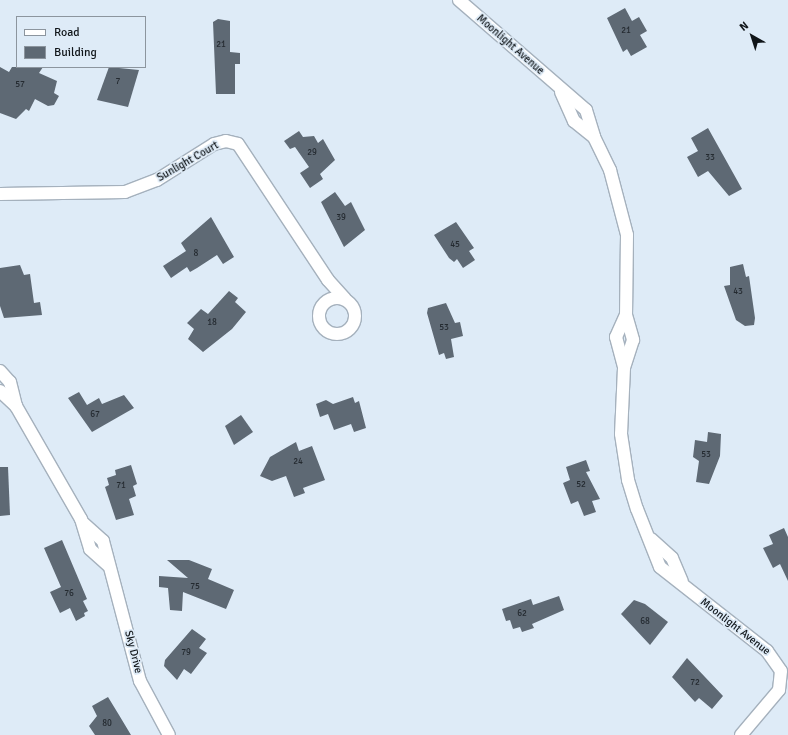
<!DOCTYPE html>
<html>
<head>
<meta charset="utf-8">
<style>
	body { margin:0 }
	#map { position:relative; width:788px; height:735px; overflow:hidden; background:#deebf7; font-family:Signika,sans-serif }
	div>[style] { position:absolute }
	.building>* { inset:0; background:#5e6974 }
	.roads { filter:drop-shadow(1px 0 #a5b1bd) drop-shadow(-1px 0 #a5b1bd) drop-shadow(0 1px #a5b1bd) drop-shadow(0 -1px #a5b1bd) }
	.minor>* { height:12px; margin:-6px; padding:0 6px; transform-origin:6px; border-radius:6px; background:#fff }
	.minor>.ring { margin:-6px; padding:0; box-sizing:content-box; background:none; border:12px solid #fff; border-radius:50% }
	span { translate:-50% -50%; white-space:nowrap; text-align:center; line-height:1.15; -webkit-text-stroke:3.5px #deebf7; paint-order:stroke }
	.number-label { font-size:9px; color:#242a30 }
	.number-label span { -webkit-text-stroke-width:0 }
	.street-label { font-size:11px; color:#101519 }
	.legend { position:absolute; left:16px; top:16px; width:130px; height:52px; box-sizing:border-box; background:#deebf7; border:1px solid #8c959e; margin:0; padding:5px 7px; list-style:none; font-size:12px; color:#101519 }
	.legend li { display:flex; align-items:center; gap:8px; height:20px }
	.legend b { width:20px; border:1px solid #8c959e }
	.north { position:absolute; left:732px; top:16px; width:40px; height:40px; -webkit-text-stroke:3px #deebf7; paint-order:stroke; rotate:321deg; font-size:11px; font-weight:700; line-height:16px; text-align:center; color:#101519 }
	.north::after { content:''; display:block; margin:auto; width:14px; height:18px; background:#101519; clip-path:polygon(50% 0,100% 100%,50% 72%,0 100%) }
</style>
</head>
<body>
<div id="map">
	<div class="building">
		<div style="clip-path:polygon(625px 8px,632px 21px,639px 17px,647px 31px,640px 35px,647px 47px,631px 56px,627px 49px,623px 52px,607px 18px)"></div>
		<div style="clip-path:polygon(218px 19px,230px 21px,230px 52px,240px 53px,240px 64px,235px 64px,235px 94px,216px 94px,213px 22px)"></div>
		<div style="clip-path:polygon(0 67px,9px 72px,12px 67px,43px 67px,39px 73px,57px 81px,54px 93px,59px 96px,54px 105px,48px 106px,35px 99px,29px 111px,26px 109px,16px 119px,0 113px)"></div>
		<div style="clip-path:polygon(109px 67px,139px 70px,128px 107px,97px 100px)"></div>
		<div style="clip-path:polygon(708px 128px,742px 189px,729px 196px,708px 171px,698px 177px,687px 157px,698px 151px,691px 138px)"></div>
		<div style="clip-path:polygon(299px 131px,303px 137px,314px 136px,318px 143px,323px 139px,335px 160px,320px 174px,323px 179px,310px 188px,300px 173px,309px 167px,295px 147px,290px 149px,284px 141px)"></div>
		<div style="clip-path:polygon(335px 192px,345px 206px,351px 202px,365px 230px,344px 247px,321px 202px)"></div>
		<div style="clip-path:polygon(211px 217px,234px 257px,223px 264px,217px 255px,197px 268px,190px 272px,187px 267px,171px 278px,163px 266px,186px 251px,181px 243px)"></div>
		<div style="clip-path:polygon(456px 222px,474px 248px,469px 251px,475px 260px,463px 268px,457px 259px,454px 262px,449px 258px,434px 235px)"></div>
		<div style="clip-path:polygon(743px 264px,746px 277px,749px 276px,755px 318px,754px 325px,745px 326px,736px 320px,724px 286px,730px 285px,730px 267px)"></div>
		<div style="clip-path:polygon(20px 265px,24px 275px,30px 274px,34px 303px,40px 302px,42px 315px,4px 318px,0 306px,0 268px)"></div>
		<div style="clip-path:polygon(229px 291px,238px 298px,235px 302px,246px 312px,232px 329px,203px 352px,188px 339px,194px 329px,187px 323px,201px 309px,208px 314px)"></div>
		<div style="clip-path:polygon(446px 303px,455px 323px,460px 322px,463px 336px,451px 339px,454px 357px,446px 359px,444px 353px,439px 355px,427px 313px,428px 308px)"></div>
		<div style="clip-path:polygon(79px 392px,87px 405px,99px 398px,102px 404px,124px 395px,134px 408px,92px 432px,68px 398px)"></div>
		<div style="clip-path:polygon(353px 397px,355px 403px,359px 401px,366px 428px,354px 432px,351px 424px,334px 430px,328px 414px,320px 417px,316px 404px,326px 400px,333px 404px)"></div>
		<div style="clip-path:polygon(241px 415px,253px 432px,234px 445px,225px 426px)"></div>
		<div style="clip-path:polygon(708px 432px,721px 434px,720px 456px,709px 484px,696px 482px,699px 461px,693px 457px,695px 440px,707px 442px)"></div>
		<div style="clip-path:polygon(296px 442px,299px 451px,312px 446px,325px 480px,303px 488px,305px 493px,294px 497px,286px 476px,272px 481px,260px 476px,270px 457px)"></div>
		<div style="clip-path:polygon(586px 460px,590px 471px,586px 472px,600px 499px,592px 501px,596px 512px,584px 516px,578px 501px,571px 504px,563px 483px,570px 480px,566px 467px)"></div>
		<div style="clip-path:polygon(131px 465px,137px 484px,133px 486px,136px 496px,129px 499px,134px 515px,116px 520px,105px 487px,109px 485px,107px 478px,116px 475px,115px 470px)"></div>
		<div style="clip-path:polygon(0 467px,8px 467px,10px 515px,0 516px)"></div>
		<div style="clip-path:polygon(784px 528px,788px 537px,788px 581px,780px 564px,773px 568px,763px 548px,773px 544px,769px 535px)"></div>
		<div style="clip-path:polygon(62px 540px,87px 599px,83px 601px,88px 611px,84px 613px,85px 616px,76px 621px,70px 608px,60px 613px,50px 592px,61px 587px,44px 548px)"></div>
		<div style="clip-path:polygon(167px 560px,189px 560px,212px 569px,208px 579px,234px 590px,226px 609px,183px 592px,182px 611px,170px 610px,168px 588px,159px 587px,159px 576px,188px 578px)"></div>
		<div style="clip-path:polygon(559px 596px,564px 610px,532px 624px,534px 628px,522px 632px,520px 627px,513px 629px,510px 620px,506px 621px,502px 609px,531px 599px,533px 605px)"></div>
		<div style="clip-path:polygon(634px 600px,645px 604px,668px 622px,650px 645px,621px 614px)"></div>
		<div style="clip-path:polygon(192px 629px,206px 639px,199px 648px,207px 653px,191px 674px,184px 669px,177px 680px,164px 666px,165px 660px)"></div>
		<div style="clip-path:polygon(687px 658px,723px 696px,712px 709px,699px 698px,695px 702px,672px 677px)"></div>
		<div style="clip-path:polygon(108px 697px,119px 715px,131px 735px,95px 735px,89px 726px,97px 716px,92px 706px)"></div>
	</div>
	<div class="roads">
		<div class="minor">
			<div style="left:459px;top:0;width:168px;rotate:40.9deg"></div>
			<div style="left:586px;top:110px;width:28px;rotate:73deg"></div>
			<div style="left:594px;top:137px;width:37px;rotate:64deg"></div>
			<div style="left:610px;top:170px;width:67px;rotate:75.3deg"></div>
			<div style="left:627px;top:235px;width:80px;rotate:90.7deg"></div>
			<div style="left:626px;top:315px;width:26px;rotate:74deg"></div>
			<div style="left:633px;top:340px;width:29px;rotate:108deg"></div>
			<div style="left:624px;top:368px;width:66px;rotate:92.6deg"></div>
			<div style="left:621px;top:434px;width:47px;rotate:81.3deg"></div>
			<div style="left:628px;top:480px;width:30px;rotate:73deg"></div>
			<div style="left:637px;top:509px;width:62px;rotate:68.4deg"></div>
			<div style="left:660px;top:567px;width:136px;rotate:38.1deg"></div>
			<div style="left:767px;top:651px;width:24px;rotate:55deg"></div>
			<div style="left:781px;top:671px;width:19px;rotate:96deg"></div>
			<div style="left:779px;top:690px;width:59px;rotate:130.2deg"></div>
			<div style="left:561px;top:92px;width:32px;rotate:66deg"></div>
			<div style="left:574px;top:121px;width:26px;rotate:39deg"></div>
			<div style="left:0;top:194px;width:125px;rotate:-0.9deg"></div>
			<div style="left:125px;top:192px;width:34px;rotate:-21deg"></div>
			<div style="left:157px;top:180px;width:67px;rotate:-32.3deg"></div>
			<div style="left:214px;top:144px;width:12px;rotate:-14deg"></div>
			<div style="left:226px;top:141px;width:12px;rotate:14deg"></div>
			<div style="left:238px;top:144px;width:163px;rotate:56.5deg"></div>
			<div style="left:328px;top:280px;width:25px;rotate:48deg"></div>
			<div class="ring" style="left:319px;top:298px;width:24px;height:24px"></div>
			<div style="left:624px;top:367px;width:31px;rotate:-105deg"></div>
			<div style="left:616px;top:337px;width:24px;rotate:-66deg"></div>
			<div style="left:0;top:371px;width:15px;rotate:48deg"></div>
			<div style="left:10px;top:382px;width:25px;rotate:76deg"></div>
			<div style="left:0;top:391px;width:22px;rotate:43deg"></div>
			<div style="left:16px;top:406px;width:130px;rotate:60.1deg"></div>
			<div style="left:81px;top:519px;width:31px;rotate:73deg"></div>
			<div style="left:90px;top:549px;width:24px;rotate:42deg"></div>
			<div style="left:83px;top:523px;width:27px;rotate:42deg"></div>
			<div style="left:103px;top:541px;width:145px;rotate:75.2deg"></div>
			<div style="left:140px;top:681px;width:61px;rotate:61.8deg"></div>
			<div style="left:651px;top:539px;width:28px;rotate:42deg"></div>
			<div style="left:672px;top:558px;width:25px;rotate:67deg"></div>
		</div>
	</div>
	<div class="number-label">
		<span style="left:626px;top:31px">21</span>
		<span style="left:221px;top:45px">21</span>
		<span style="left:118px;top:82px">7</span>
		<span style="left:20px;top:85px">57</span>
		<span style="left:312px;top:153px">29</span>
		<span style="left:710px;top:158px">33</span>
		<span style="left:341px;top:218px">39</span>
		<span style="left:455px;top:245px">45</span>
		<span style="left:196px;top:254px">8</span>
		<span style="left:738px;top:292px">43</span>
		<span style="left:212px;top:323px">18</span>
		<span style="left:444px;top:328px">53</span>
		<span style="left:95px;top:415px">67</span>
		<span style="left:706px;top:455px">53</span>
		<span style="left:298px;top:462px">24</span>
		<span style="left:581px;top:485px">52</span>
		<span style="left:121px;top:486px">71</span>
		<span style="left:195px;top:587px">75</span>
		<span style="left:69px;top:594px">76</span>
		<span style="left:522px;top:614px">62</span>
		<span style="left:645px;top:622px">68</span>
		<span style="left:186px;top:653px">79</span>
		<span style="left:695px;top:683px">72</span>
		<span style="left:107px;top:724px">80</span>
	</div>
	<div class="street-label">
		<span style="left:510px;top:45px;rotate:41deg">Moonlight Avenue</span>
		<span style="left:188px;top:162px;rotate:-30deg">Sunlight Court</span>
		<span style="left:735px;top:627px;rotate:38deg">Moonlight Avenue</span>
		<span style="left:133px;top:652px;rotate:76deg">Sky Drive</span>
	</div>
	<ul class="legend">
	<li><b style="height:5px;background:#fff"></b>Road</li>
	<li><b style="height:11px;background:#5e6974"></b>Building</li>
	</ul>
	<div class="north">N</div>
</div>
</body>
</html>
